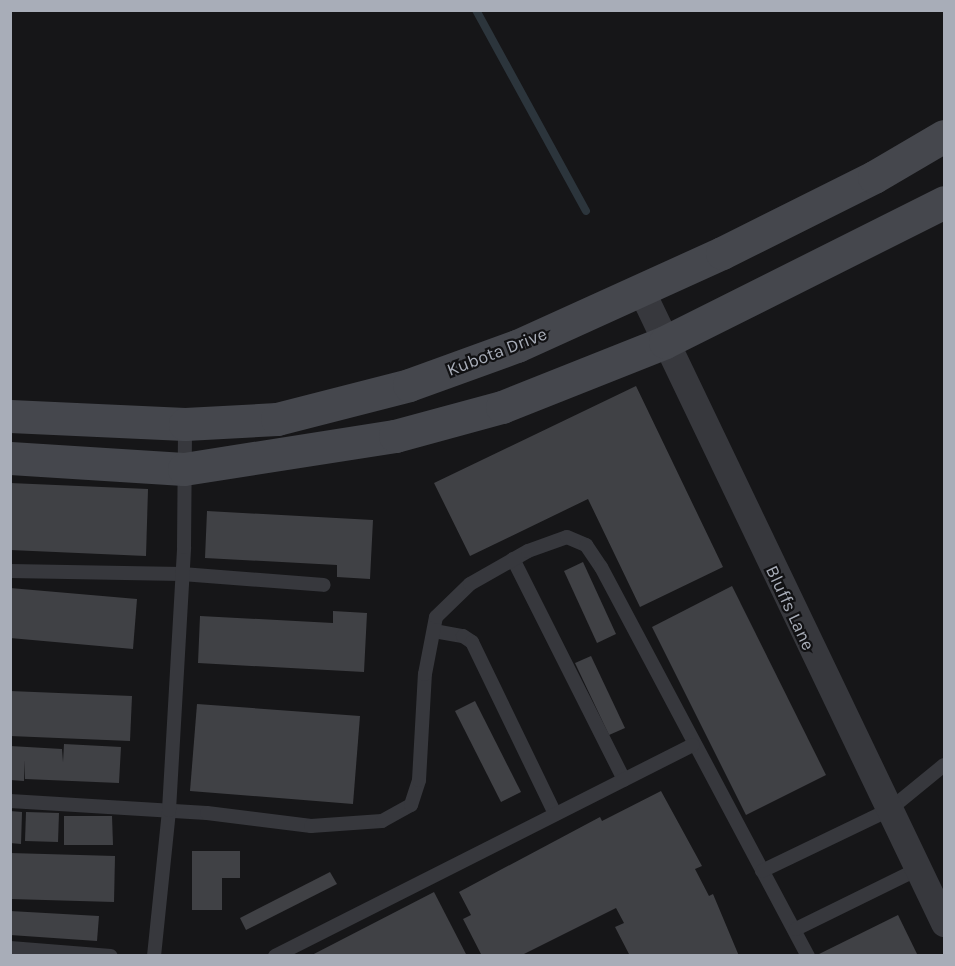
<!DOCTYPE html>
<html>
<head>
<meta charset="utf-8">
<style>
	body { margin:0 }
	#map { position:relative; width:955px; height:966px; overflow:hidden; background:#161618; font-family:Karla,sans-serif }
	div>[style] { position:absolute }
	.stream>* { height:8px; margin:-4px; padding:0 4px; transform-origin:4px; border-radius:4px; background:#2c353c }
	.building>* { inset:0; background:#404145 }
	.lane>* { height:14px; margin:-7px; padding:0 7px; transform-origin:7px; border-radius:7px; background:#37383d }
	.street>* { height:27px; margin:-13.5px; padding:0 13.5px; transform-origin:13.5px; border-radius:13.5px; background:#37383d }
	.secondary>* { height:33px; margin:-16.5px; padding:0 16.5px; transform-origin:16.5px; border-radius:16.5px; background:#45474d }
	span { translate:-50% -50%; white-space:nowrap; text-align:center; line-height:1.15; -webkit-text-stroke:4.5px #111113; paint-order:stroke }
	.street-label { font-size:18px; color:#a8adb8 }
	.frame { position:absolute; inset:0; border:12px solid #a8adb8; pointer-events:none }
</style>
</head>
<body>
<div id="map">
	<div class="stream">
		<div style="left:476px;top:10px;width:229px;rotate:61.3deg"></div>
	</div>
	<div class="building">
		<div style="clip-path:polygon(636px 386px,723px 567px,640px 607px,588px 499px,470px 556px,434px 483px)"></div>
		<div style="clip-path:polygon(10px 483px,148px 489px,146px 556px,10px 550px)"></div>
		<div style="clip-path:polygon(207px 511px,373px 520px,370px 579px,337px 577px,337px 565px,205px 558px)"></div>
		<div style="clip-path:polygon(583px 562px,616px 634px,597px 643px,564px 571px)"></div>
		<div style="clip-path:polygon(732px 586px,826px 775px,746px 815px,652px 627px)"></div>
		<div style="clip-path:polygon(10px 588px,137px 599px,133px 649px,10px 638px)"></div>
		<div style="clip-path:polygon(333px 611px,367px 613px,364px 672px,198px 663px,200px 616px,333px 623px)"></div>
		<div style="clip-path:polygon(591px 656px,625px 728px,609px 735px,575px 663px)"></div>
		<div style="clip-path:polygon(10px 691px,132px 696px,130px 741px,10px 736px)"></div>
		<div style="clip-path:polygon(475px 701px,521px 792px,501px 802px,455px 711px)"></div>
		<div style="clip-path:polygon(197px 704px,360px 716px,353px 804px,190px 791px)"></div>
		<div style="clip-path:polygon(64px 744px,121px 747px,119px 783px,25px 779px,25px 760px,24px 781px,10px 780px,10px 746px,62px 749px,63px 762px)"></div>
		<div style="clip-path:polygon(661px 791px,702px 866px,695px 869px,709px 896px,713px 894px,739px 956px,630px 956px,615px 927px,624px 923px,616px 908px,520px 956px,482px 956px,463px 919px,471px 915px,459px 892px,600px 817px,602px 821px)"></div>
		<div style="clip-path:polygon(10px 811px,22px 812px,21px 844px,10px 843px)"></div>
		<div style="clip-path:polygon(26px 812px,59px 813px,58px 842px,25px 841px)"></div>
		<div style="clip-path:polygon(64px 816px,112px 816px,113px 845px,64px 845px)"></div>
		<div style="clip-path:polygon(192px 851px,240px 851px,240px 878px,222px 878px,222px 910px,192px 910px)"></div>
		<div style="clip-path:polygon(10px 853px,115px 856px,114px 902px,10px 899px)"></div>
		<div style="clip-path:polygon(330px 872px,337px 884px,246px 930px,240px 918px)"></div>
		<div style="clip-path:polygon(434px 892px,467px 956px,310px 956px)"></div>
		<div style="clip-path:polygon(10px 911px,99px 916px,97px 941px,10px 935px)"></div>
		<div style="clip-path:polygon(898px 915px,918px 956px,815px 956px)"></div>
	</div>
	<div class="lane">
		<div style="left:513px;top:559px;width:247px;rotate:63.3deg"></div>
		<div style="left:10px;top:571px;width:172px;rotate:1deg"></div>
		<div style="left:182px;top:574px;width:142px;rotate:4.4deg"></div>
		<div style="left:434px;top:631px;width:29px;rotate:10deg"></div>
		<div style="left:463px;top:636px;width:11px;rotate:34deg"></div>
		<div style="left:472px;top:642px;width:191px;rotate:64.2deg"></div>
		<div style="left:10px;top:801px;width:197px;rotate:3.5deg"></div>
		<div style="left:207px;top:813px;width:105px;rotate:7.1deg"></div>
		<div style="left:311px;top:826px;width:71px;rotate:-4deg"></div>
		<div style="left:382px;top:821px;width:33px;rotate:-29deg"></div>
		<div style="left:411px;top:805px;width:26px;rotate:-72deg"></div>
		<div style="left:419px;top:780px;width:106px;rotate:-86.8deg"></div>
		<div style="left:425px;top:674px;width:58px;rotate:-79.1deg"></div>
		<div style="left:436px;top:617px;width:47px;rotate:-44.1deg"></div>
		<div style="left:470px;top:584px;width:67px;rotate:-29.6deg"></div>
		<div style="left:528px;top:551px;width:41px;rotate:-19.7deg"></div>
		<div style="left:567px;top:537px;width:21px;rotate:23deg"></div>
		<div style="left:586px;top:545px;width:27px;rotate:56deg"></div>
		<div style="left:601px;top:567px;width:441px;rotate:62deg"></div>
		<div style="left:762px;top:871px;width:141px;rotate:-25.7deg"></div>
		<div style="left:889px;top:810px;width:71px;rotate:-39.3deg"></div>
		<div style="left:796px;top:929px;width:136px;rotate:-26.2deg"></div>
		<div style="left:10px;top:948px;width:101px;rotate:4.5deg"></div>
		<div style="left:154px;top:956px;width:147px;rotate:-84.1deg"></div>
		<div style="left:169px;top:810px;width:263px;rotate:-86.7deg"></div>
		<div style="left:184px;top:547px;width:123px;rotate:-89.5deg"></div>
		<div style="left:275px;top:956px;width:468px;rotate:-26.8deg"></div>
	</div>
	<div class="street">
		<div style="left:641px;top:290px;width:702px;rotate:64.42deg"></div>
	</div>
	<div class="secondary">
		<div style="left:10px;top:416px;width:175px;rotate:2.6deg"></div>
		<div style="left:185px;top:424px;width:92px;rotate:-3.1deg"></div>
		<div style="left:277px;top:419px;width:136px;rotate:-14.4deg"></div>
		<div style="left:409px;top:385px;width:115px;rotate:-19.9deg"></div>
		<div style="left:517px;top:346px;width:225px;rotate:-24.4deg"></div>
		<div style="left:722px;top:253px;width:170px;rotate:-26.6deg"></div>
		<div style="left:874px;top:177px;width:81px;rotate:-30.4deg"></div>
		<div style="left:10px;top:458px;width:174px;rotate:3.6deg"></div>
		<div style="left:184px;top:469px;width:214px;rotate:-8.9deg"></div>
		<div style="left:395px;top:436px;width:111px;rotate:-15.2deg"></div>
		<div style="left:502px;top:407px;width:175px;rotate:-21.7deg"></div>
		<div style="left:665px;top:342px;width:312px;rotate:-26.6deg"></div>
	</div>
	<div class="street-label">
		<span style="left:497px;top:352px;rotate:-21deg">Kubota Drive</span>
		<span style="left:790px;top:608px;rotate:65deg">Bluffs Lane</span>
	</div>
	<div class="frame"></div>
</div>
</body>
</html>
